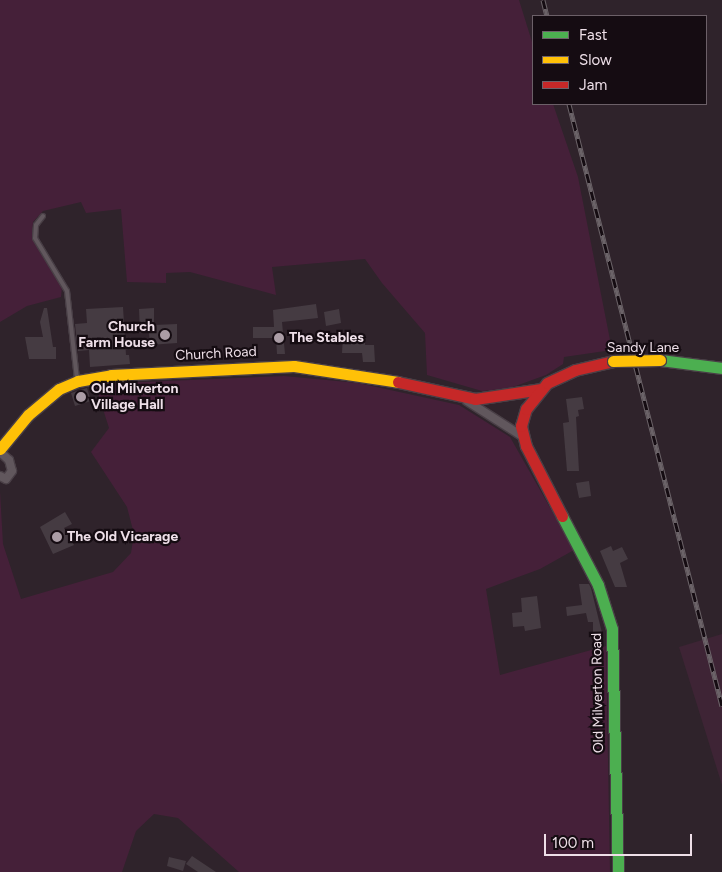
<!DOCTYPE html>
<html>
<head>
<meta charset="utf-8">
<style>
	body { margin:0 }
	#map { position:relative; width:722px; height:872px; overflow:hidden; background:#2f232b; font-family:Figtree,sans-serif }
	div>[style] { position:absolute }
	.built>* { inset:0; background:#3e2435 }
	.green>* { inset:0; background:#452039 }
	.building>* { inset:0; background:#453b42 }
	.roads { filter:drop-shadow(1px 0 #493f46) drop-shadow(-1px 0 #493f46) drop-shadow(0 1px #493f46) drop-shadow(0 -1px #493f46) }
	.lane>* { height:4px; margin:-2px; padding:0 2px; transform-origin:2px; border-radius:2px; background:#61575d }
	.street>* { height:8px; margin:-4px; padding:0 4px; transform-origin:4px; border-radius:4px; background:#61575d }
	.fast>* { height:11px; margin:-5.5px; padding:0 5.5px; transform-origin:5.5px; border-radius:5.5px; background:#4caf50 }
	.slow>* { height:11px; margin:-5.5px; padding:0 5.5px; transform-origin:5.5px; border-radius:5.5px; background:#ffc107 }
	.jam>* { height:11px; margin:-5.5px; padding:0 5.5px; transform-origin:5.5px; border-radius:5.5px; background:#c62828 }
	.rail>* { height:5px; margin-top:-2.5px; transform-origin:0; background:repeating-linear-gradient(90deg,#150c12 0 9px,#6b6368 0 18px); box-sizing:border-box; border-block:1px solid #6b6368 }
	.bridges { filter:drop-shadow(1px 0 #493f46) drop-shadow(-1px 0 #493f46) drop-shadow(0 1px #493f46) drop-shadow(0 -1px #493f46) }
	.slow-bridge>* { height:11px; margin:-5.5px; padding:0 5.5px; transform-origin:5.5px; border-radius:5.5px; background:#ffc107 }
	.dots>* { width:14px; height:14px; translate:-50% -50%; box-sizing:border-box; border:2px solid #150c12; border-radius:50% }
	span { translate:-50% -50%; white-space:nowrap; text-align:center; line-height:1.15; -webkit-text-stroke:4.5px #150c12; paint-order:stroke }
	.poi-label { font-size:14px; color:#eedfe8; font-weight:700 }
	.right { translate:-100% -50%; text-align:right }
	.left { translate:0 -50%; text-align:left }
	.street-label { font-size:14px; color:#eedfe8 }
	.legend { position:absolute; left:532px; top:15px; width:175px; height:90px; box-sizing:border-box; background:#150c12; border:1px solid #6c6068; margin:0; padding:6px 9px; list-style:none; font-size:15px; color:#eedfe8 }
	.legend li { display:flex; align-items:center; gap:10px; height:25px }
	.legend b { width:25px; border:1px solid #6c6068 }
	.scale { position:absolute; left:544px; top:834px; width:148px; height:22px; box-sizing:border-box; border:2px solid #eedfe8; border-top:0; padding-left:6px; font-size:15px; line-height:18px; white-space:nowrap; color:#eedfe8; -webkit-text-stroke:4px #150c12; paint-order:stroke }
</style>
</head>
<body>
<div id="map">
	<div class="built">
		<div style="clip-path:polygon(722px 634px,722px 785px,679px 647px)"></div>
	</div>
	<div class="green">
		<div style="clip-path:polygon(0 0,519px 0,533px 45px,533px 104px,553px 104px,578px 177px,612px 350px,564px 357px,563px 364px,546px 375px,510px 388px,482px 391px,427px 375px,425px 333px,382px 283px,365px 259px,272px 267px,276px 295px,190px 272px,166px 273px,166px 283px,127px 282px,121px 209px,86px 213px,81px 202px,43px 211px,33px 222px,32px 237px,62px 287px,61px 297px,27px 306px,0 322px)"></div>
		<div style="clip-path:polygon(284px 376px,358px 383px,459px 405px,510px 437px,574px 550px,540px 569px,486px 589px,500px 675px,606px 646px,610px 872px,239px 872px,178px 818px,154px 814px,136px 831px,122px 872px,0 872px,0 491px,3px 544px,21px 599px,113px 572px,131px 553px,134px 534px,127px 507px,91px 452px,109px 428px,95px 384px)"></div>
	</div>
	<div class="building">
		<div style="clip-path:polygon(316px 304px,318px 318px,282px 322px,285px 354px,277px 354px,276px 338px,253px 338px,253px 327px,274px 327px,273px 310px)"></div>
		<div style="clip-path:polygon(123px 307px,126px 355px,129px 355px,130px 364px,90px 367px,89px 350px,78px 351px,75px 324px,87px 323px,86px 309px)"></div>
		<div style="clip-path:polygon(44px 308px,47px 308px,53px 347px,56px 347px,56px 359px,29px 359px,25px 337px,43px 337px,40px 322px)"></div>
		<div style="clip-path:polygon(154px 308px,154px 325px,177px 324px,177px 343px,150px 345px,149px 333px,140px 333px,139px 309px)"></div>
		<div style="clip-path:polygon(339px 309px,341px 323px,326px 326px,324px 312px)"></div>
		<div style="clip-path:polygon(359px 334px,359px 338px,365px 339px,365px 345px,374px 345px,375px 362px,363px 362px,362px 353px,342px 353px,343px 335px)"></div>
		<div style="clip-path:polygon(87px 388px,91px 401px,75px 406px,71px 393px)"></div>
		<div style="clip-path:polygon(582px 397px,584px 409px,578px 410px,579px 416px,576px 417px,579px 471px,567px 471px,563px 423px,569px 422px,566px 399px)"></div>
		<div style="clip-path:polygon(589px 481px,591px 496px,579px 498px,576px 483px)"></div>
		<div style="clip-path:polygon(65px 512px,72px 524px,64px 528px,74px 545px,53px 554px,40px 527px)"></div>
		<div style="clip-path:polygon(611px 546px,613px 551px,622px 547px,628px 559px,620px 563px,627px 587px,615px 587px,600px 551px)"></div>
		<div style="clip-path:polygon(579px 584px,589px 584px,591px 588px,603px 637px,593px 638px,593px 622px,588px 622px,586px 613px,567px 616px,566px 607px,582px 605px)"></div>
		<div style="clip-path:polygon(537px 596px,541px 628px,525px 631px,524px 626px,513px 627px,512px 613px,522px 612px,521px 598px)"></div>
		<div style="clip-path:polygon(192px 856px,216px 872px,198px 872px,186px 864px)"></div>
		<div style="clip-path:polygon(169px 857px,186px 861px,183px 871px,167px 866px)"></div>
	</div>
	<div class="roads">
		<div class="lane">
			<div style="left:43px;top:216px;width:11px;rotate:128deg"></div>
			<div style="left:36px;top:225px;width:13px;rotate:94deg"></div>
			<div style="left:35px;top:238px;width:62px;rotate:58.9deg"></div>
			<div style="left:67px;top:291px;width:89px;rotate:83.5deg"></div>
		</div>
		<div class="street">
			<div style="left:467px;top:401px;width:65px;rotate:32.5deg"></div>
			<div style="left:0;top:452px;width:12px;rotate:42deg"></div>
			<div style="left:9px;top:460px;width:11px;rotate:75deg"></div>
			<div style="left:12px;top:471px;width:10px;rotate:127deg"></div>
			<div style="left:6px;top:479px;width:7px;rotate:-153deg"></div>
		</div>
		<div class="fast">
			<div style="left:660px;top:360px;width:63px;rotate:7.4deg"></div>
			<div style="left:562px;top:516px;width:78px;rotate:62.4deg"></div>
			<div style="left:598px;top:585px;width:46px;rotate:72.3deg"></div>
			<div style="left:612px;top:629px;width:243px;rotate:88.6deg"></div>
		</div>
		<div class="slow">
			<div style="left:0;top:449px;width:44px;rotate:-50.5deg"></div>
			<div style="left:28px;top:415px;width:40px;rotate:-40deg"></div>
			<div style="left:59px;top:389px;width:21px;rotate:-23deg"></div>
			<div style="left:78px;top:381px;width:34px;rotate:-10deg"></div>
			<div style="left:111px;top:375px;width:183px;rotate:-2.8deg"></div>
			<div style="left:294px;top:366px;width:105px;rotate:8.7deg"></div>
		</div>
		<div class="jam">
			<div style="left:398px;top:382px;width:79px;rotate:12.4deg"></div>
			<div style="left:475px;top:399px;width:67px;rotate:-8.6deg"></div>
			<div style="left:562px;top:516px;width:79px;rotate:-117.2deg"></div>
			<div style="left:526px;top:446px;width:21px;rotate:-104deg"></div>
			<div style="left:521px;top:426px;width:18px;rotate:-74deg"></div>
			<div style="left:526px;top:409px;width:33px;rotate:-51deg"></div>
			<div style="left:547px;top:383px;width:31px;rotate:-25deg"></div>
			<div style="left:575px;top:370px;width:39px;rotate:-13deg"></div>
		</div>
	</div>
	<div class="rail">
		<div style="left:543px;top:0;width:16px;rotate:76deg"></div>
		<div style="left:569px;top:104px;width:621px;rotate:75.74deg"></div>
	</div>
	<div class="bridges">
		<div class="slow-bridge">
			<div style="left:613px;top:361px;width:47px;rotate:-1.2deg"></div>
		</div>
	</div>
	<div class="dots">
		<div style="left:165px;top:335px;background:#ab9da6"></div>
		<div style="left:279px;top:338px;background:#ab9da6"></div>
		<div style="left:81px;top:397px;background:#ab9da6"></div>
		<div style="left:57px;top:537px;background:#ab9da6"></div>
	</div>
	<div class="poi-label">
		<span class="right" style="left:155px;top:335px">Church<br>Farm House</span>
		<span class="left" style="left:289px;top:338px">The Stables</span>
		<span class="left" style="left:91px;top:397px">Old Milverton<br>Village Hall</span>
		<span class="left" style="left:67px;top:537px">The Old Vicarage</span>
	</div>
	<div class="street-label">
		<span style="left:643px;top:348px">Sandy Lane</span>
		<span style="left:216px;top:354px;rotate:-3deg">Church Road</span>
		<span style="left:598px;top:693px;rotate:-91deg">Old Milverton Road</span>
	</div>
	<ul class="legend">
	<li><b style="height:6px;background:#4caf50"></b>Fast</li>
	<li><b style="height:6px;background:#ffc107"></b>Slow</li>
	<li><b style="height:6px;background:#c62828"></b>Jam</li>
	</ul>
	<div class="scale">100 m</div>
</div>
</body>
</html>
